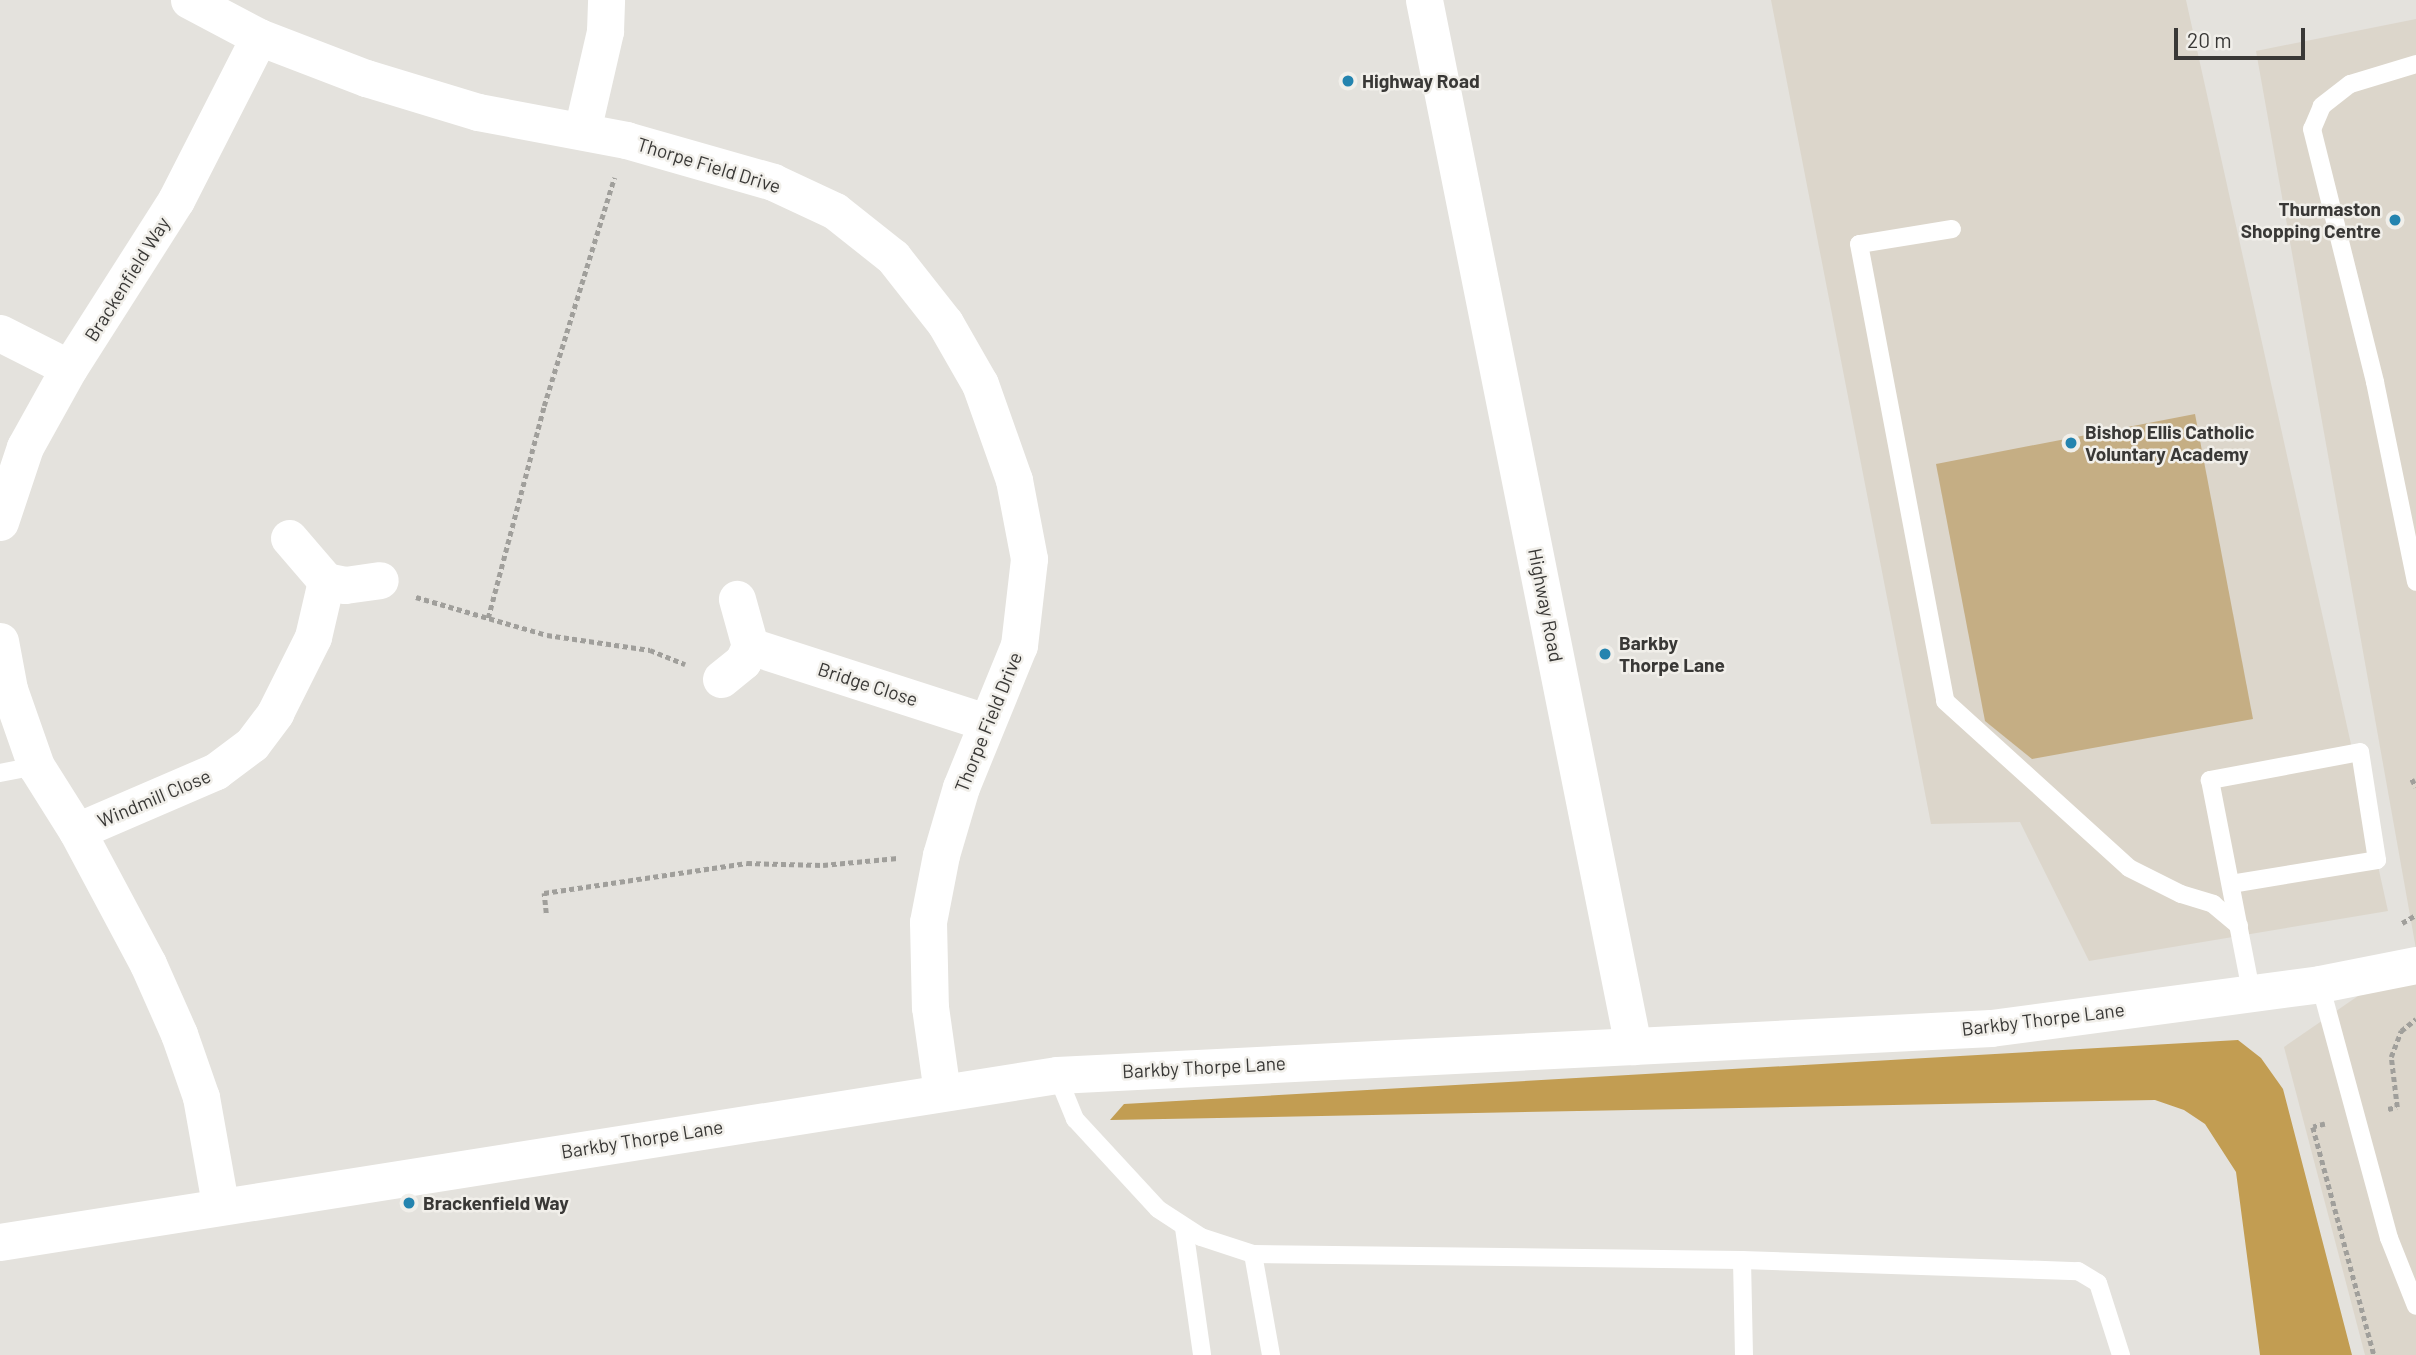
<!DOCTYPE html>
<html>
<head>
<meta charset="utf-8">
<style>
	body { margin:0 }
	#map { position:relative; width:2416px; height:1355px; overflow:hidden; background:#e4e2dd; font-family:Barlow,sans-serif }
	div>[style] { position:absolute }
	.built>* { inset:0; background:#dcd6cb }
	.green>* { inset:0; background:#c5ae84 }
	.forest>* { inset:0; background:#c29d52 }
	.path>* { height:4.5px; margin-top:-2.25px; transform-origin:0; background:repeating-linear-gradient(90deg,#a09f9b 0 5px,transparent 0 8.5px) }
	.service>* { height:18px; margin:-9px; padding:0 9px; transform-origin:9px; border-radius:9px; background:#fff }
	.minor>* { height:37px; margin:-18.5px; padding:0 18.5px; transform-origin:18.5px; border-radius:18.5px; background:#fff }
	.dots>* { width:19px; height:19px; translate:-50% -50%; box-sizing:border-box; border:4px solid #f1efea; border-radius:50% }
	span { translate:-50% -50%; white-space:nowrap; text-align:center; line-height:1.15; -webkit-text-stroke:5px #f1efea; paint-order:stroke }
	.poi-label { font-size:19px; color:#393836; font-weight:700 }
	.left { translate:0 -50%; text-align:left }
	.right { translate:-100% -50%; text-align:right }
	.street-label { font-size:19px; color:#393836 }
	.scale { position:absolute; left:2174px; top:28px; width:131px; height:32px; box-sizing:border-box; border:4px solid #393836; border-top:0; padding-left:9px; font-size:21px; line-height:24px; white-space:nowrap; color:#393836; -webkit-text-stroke:5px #f1efea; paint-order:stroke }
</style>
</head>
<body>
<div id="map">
	<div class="built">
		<div style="clip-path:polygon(1771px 0,2186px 0,2388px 911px,2089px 961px,2020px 822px,1931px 824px)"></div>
		<div style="clip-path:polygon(2416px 19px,2416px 949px,2256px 51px)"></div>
		<div style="clip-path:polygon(2416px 956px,2416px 1355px,2365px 1355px,2284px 1047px)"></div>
	</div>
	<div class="green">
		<div style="clip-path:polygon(2195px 414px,2253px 719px,2032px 759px,1985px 721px,1936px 464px)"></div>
	</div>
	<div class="forest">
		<div style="clip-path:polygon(2238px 1040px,2261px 1058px,2283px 1089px,2352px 1355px,2260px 1355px,2236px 1172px,2205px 1124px,2184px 1110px,2155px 1100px,1110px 1120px,1124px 1104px)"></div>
	</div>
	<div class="path">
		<div style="left:416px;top:597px;width:136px;rotate:16.2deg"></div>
		<div style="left:547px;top:635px;width:104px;rotate:8.3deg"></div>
		<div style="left:650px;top:650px;width:38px;rotate:22deg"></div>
		<div style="left:488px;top:618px;width:219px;rotate:-75.2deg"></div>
		<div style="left:544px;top:406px;width:239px;rotate:-72.9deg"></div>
		<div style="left:2412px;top:779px;width:9px;rotate:63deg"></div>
		<div style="left:546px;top:913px;width:20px;rotate:-96deg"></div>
		<div style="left:544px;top:893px;width:205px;rotate:-8.4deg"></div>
		<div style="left:747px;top:863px;width:76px;rotate:1.5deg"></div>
		<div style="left:823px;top:865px;width:75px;rotate:-5.3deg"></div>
		<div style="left:2402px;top:923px;width:16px;rotate:-30deg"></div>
		<div style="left:2388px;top:1109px;width:9px;rotate:-13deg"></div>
		<div style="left:2397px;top:1107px;width:50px;rotate:-96.8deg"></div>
		<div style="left:2391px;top:1057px;width:28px;rotate:-69deg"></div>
		<div style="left:2401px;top:1031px;width:19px;rotate:-39deg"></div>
		<div style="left:2325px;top:1124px;width:12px;rotate:166deg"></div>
		<div style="left:2313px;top:1127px;width:236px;rotate:75deg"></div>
	</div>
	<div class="service">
		<div style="left:2416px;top:64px;width:69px;rotate:163.1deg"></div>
		<div style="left:2350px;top:84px;width:36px;rotate:142deg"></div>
		<div style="left:2322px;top:106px;width:25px;rotate:113deg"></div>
		<div style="left:2312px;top:129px;width:261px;rotate:76deg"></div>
		<div style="left:2375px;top:382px;width:204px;rotate:78.4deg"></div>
		<div style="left:1952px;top:229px;width:94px;rotate:170.8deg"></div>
		<div style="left:1859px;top:244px;width:465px;rotate:79.3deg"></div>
		<div style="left:1945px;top:701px;width:248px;rotate:42.2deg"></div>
		<div style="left:2129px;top:868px;width:58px;rotate:26.6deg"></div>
		<div style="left:2181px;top:894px;width:34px;rotate:17deg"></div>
		<div style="left:2213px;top:904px;width:34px;rotate:40deg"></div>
		<div style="left:0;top:773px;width:37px;rotate:-11deg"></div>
		<div style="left:2231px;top:884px;width:148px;rotate:-9.3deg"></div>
		<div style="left:2377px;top:860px;width:109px;rotate:-98.9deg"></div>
		<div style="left:2360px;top:752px;width:153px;rotate:169.4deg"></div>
		<div style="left:2210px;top:780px;width:214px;rotate:79deg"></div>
		<div style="left:2320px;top:984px;width:263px;rotate:74.8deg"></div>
		<div style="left:2389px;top:1238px;width:73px;rotate:68.3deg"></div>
		<div style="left:1057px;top:1075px;width:48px;rotate:67.8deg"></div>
		<div style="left:1075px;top:1119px;width:122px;rotate:47.3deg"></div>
		<div style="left:1158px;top:1209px;width:51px;rotate:33.1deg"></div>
		<div style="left:1201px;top:1237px;width:55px;rotate:18.1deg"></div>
		<div style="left:1253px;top:1254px;width:489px;rotate:0.7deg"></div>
		<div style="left:1742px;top:1260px;width:336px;rotate:1.9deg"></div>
		<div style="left:2078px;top:1271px;width:23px;rotate:31deg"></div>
		<div style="left:2098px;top:1283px;width:76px;rotate:72.3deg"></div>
		<div style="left:1184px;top:1228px;width:128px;rotate:81.9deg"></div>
		<div style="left:1253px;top:1254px;width:103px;rotate:79.9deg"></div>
		<div style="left:1742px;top:1260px;width:95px;rotate:88.8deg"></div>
	</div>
	<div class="minor">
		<div style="left:189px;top:0;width:79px;rotate:27.9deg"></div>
		<div style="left:259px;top:37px;width:115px;rotate:21deg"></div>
		<div style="left:366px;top:78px;width:117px;rotate:16.9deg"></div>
		<div style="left:478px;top:112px;width:151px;rotate:10.7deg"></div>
		<div style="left:626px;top:140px;width:153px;rotate:15.9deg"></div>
		<div style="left:773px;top:182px;width:68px;rotate:25.1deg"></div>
		<div style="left:835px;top:211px;width:74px;rotate:38.4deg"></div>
		<div style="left:893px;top:257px;width:84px;rotate:51.8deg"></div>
		<div style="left:945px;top:323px;width:70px;rotate:60.2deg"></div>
		<div style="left:980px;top:384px;width:102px;rotate:70.5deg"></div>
		<div style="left:1014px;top:480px;width:80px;rotate:79.2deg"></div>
		<div style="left:1029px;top:559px;width:87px;rotate:96.6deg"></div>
		<div style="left:1019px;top:645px;width:153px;rotate:112.2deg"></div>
		<div style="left:961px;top:787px;width:71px;rotate:106.4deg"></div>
		<div style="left:941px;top:855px;width:68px;rotate:101deg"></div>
		<div style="left:928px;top:922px;width:85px;rotate:88.7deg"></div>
		<div style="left:930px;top:1007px;width:86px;rotate:82deg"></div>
		<div style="left:1424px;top:0;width:1067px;rotate:78.7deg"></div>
		<div style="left:582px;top:131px;width:103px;rotate:-77deg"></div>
		<div style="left:605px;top:31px;width:31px;rotate:-88deg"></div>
		<div style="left:0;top:333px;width:77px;rotate:26.9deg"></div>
		<div style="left:0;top:522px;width:79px;rotate:-71.6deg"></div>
		<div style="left:25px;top:447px;width:90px;rotate:-60.9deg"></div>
		<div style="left:69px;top:368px;width:199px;rotate:-57.5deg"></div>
		<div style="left:176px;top:200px;width:183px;rotate:-63deg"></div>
		<div style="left:289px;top:538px;width:57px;rotate:49.3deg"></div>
		<div style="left:326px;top:581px;width:19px;rotate:12deg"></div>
		<div style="left:345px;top:585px;width:35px;rotate:-8deg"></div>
		<div style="left:0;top:641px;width:49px;rotate:79.4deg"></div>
		<div style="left:9px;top:689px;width:82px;rotate:70.7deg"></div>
		<div style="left:36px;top:766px;width:77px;rotate:57.8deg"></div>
		<div style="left:77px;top:831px;width:151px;rotate:61.9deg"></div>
		<div style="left:148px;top:964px;width:77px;rotate:66.1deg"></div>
		<div style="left:179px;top:1034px;width:67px;rotate:70.8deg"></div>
		<div style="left:201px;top:1097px;width:109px;rotate:79.9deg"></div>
		<div style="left:750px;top:646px;width:248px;rotate:17.9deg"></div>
		<div style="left:721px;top:679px;width:28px;rotate:-39deg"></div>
		<div style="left:743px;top:661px;width:17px;rotate:-65deg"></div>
		<div style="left:750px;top:646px;width:49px;rotate:-105.5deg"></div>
		<div style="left:77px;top:831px;width:151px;rotate:-23.3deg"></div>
		<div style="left:216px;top:771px;width:45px;rotate:-36.9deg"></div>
		<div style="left:252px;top:744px;width:39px;rotate:-53deg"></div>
		<div style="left:275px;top:713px;width:85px;rotate:-63.4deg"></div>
		<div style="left:313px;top:637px;width:57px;rotate:-76.9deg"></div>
		<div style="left:0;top:1242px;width:1070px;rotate:-8.98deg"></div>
		<div style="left:1057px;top:1075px;width:935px;rotate:-2.88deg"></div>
		<div style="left:1991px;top:1028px;width:332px;rotate:-7.6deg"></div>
		<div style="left:2320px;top:984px;width:98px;rotate:-11.2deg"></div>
	</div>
	<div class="dots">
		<div style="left:1348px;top:81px;background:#2484af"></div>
		<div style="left:2395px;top:220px;background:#2484af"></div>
		<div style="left:2071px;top:443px;background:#2484af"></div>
		<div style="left:1605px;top:654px;background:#2484af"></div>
		<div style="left:409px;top:1203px;background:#2484af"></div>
	</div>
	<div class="poi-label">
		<span class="left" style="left:1362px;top:81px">Highway Road</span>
		<span class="right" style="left:2381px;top:220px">Thurmaston<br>Shopping Centre</span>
		<span class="left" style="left:2085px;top:443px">Bishop Ellis Catholic<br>Voluntary Academy</span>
		<span class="left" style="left:1619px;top:654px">Barkby<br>Thorpe Lane</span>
		<span class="left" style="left:423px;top:1203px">Brackenfield Way</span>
	</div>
	<div class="street-label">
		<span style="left:709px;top:165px;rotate:17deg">Thorpe Field Drive</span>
		<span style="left:127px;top:279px;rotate:-58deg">Brackenfield Way</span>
		<span style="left:1546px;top:605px;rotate:79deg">Highway Road</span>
		<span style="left:868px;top:684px;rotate:18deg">Bridge Close</span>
		<span style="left:988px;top:722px;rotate:-68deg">Thorpe Field Drive</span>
		<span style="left:154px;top:798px;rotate:-23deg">Windmill Close</span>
		<span style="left:2043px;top:1019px;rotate:-7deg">Barkby Thorpe Lane</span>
		<span style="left:1204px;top:1067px;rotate:-3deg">Barkby Thorpe Lane</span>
		<span style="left:642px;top:1139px;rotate:-9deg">Barkby Thorpe Lane</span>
	</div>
	<div class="scale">20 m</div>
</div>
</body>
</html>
